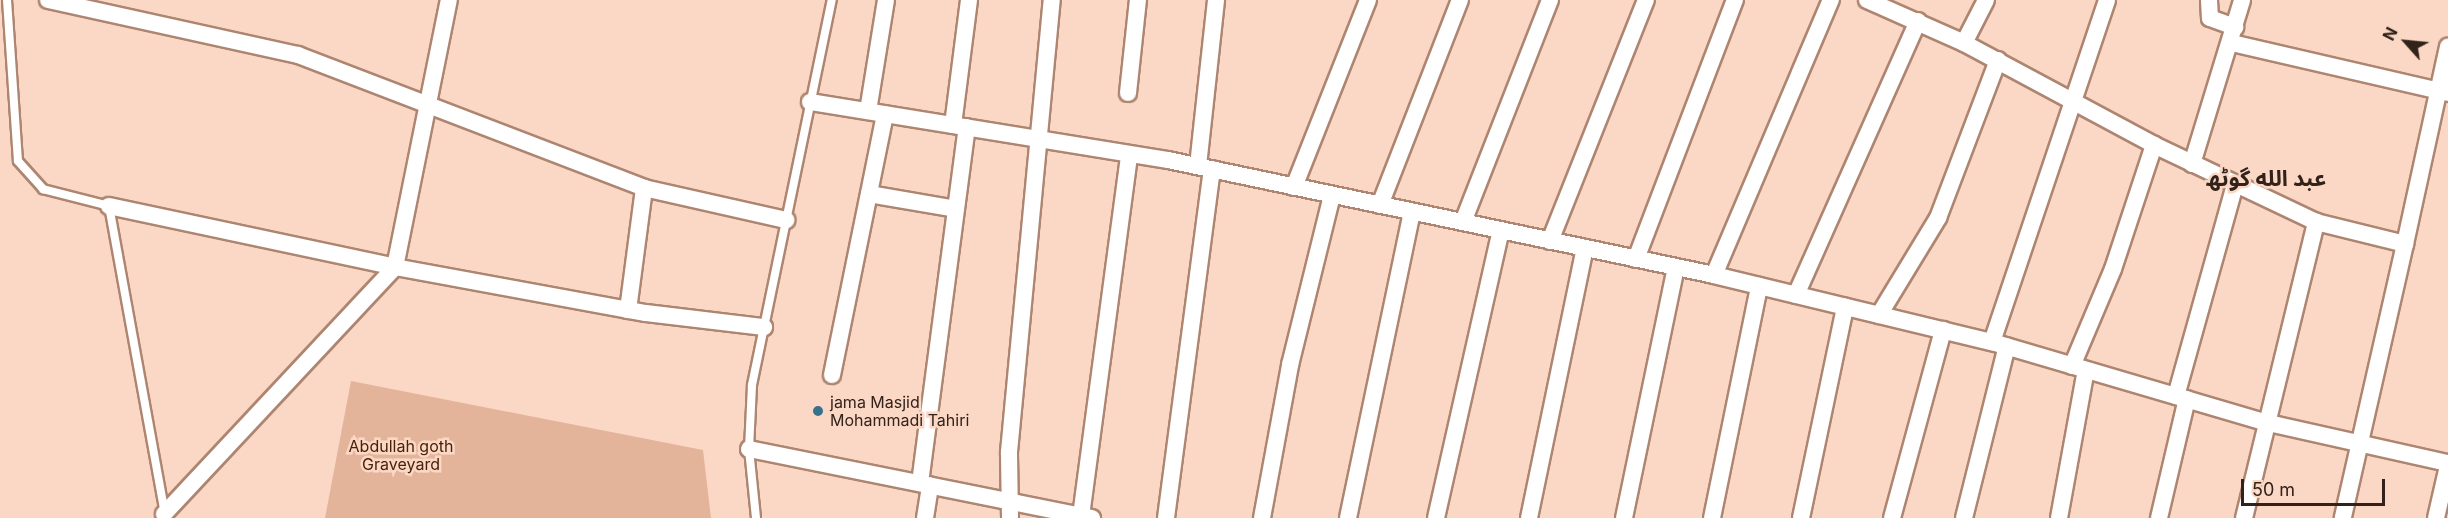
<!DOCTYPE html>
<html>
<head>
<meta charset="utf-8">
<style>
	body { margin:0 }
	#map { position:relative; width:2448px; height:518px; overflow:hidden; background:#fbd8c5; font-family:Inter,"Noto Sans Arabic",sans-serif }
	div>[style] { position:absolute }
	.green>* { inset:0; background:#e4b49a }
	.roads { filter:drop-shadow(2px 0 #ad8570) drop-shadow(-2px 0 #ad8570) drop-shadow(0 2px #ad8570) drop-shadow(0 -2px #ad8570) }
	.service>* { height:8px; margin:-4px; padding:0 4px; transform-origin:4px; border-radius:4px; background:#fff }
	.minor>* { height:16px; margin:-8px; padding:0 8px; transform-origin:8px; border-radius:8px; background:#fff }
	.dots>* { width:16px; height:16px; translate:-50% -50%; box-sizing:border-box; border:3px solid #fbd8c5; border-radius:50% }
	span { translate:-50% -50%; white-space:nowrap; text-align:center; line-height:1.15; -webkit-text-stroke:5px #fbd8c5; paint-order:stroke }
	.poi-label { font-size:16px; color:#322219 }
	.left { translate:0 -50%; text-align:left }
	.park-label { font-size:16px; color:#4a220a }
	.district-label { font-size:22px; color:#322219; font-weight:700 }
	.north { position:absolute; left:2376px; top:12px; width:60px; height:60px; -webkit-text-stroke:4px #fbd8c5; paint-order:stroke; rotate:297deg; font-size:16px; font-weight:700; line-height:24px; text-align:center; color:#322219 }
	.north::after { content:''; display:block; margin:auto; width:21px; height:27px; background:#322219; clip-path:polygon(50% 0,100% 100%,50% 72%,0 100%) }
	.scale { position:absolute; left:2241px; top:479px; width:144px; height:27px; box-sizing:border-box; border:3px solid #322219; border-top:0; padding-left:8px; font-size:18px; line-height:21px; white-space:nowrap; color:#322219; -webkit-text-stroke:4px #fbd8c5; paint-order:stroke }
</style>
</head>
<body>
<div id="map">
	<div class="green">
		<div style="clip-path:polygon(351px 381px,703px 450px,711px 518px,325px 518px)"></div>
	</div>
	<div class="roads">
		<div class="service">
			<div style="left:7px;top:0;width:161px;rotate:86.1deg"></div>
			<div style="left:18px;top:161px;width:38px;rotate:48deg"></div>
			<div style="left:43px;top:189px;width:68px;rotate:14.4deg"></div>
			<div style="left:109px;top:206px;width:314px;rotate:79.7deg"></div>
			<div style="left:756px;top:518px;width:69px;rotate:-95.8deg"></div>
			<div style="left:749px;top:449px;width:64px;rotate:-87.3deg"></div>
			<div style="left:752px;top:385px;width:393px;rotate:-78.3deg"></div>
		</div>
		<div class="minor">
			<div style="left:48px;top:0;width:256px;rotate:12.4deg"></div>
			<div style="left:298px;top:55px;width:371px;rotate:21deg"></div>
			<div style="left:644px;top:188px;width:146px;rotate:12.7deg"></div>
			<div style="left:1867px;top:0;width:106px;rotate:23.9deg"></div>
			<div style="left:1964px;top:43px;width:216px;rotate:28.2deg"></div>
			<div style="left:2154px;top:145px;width:179px;rotate:25.4deg"></div>
			<div style="left:2316px;top:222px;width:92px;rotate:13.9deg"></div>
			<div style="left:2405px;top:244px;width:281px;rotate:102.8deg"></div>
			<div style="left:2209px;top:0;width:18px;rotate:87deg"></div>
			<div style="left:2210px;top:18px;width:27px;rotate:20deg"></div>
			<div style="left:1964px;top:43px;width:48px;rotate:-62.9deg"></div>
			<div style="left:2232px;top:43px;width:222px;rotate:13deg"></div>
			<div style="left:1128px;top:93px;width:94px;rotate:-83.9deg"></div>
			<div style="left:810px;top:102px;width:363px;rotate:9.2deg"></div>
			<div style="left:1168px;top:160px;width:558px;rotate:11.89deg"></div>
			<div style="left:1714px;top:275px;width:286px;rotate:13.6deg"></div>
			<div style="left:1992px;top:342px;width:284px;rotate:16.4deg"></div>
			<div style="left:2264px;top:422px;width:189px;rotate:12.6deg"></div>
			<div style="left:868px;top:111px;width:112px;rotate:-80.8deg"></div>
			<div style="left:953px;top:125px;width:126px;rotate:-82.7deg"></div>
			<div style="left:2192px;top:164px;width:171px;rotate:-73deg"></div>
			<div style="left:1198px;top:166px;width:167px;rotate:-83.8deg"></div>
			<div style="left:1294px;top:187px;width:201px;rotate:-68.4deg"></div>
			<div style="left:869px;top:194px;width:88px;rotate:9.8deg"></div>
			<div style="left:1380px;top:205px;width:220px;rotate:-68.7deg"></div>
			<div style="left:109px;top:206px;width:292px;rotate:12deg"></div>
			<div style="left:395px;top:267px;width:255px;rotate:10.4deg"></div>
			<div style="left:646px;top:313px;width:119px;rotate:6.8deg"></div>
			<div style="left:1463px;top:222px;width:238px;rotate:-68.6deg"></div>
			<div style="left:1550px;top:241px;width:259px;rotate:-68.3deg"></div>
			<div style="left:2405px;top:244px;width:202px;rotate:-77.7deg"></div>
			<div style="left:1636px;top:259px;width:277px;rotate:-69.1deg"></div>
			<div style="left:1714px;top:275px;width:299px;rotate:-67deg"></div>
			<div style="left:1796px;top:295px;width:300px;rotate:-66deg"></div>
			<div style="left:628px;top:310px;width:123px;rotate:-82.5deg"></div>
			<div style="left:1879px;top:315px;width:114px;rotate:-58.7deg"></div>
			<div style="left:1938px;top:218px;width:169px;rotate:-69.2deg"></div>
			<div style="left:1992px;top:342px;width:361px;rotate:-71.4deg"></div>
			<div style="left:2072px;top:366px;width:105px;rotate:-67.1deg"></div>
			<div style="left:2113px;top:269px;width:131px;rotate:-71.7deg"></div>
			<div style="left:832px;top:375px;width:266px;rotate:-78.5deg"></div>
			<div style="left:2176px;top:396px;width:219px;rotate:-74.4deg"></div>
			<div style="left:749px;top:449px;width:350px;rotate:11.4deg"></div>
			<div style="left:920px;top:483px;width:359px;rotate:-82.5deg"></div>
			<div style="left:164px;top:514px;width:338px;rotate:-46.9deg"></div>
			<div style="left:395px;top:267px;width:272px;rotate:-78.6deg"></div>
			<div style="left:1081px;top:516px;width:365px;rotate:-82.4deg"></div>
			<div style="left:925px;top:518px;width:33px;rotate:-81deg"></div>
			<div style="left:1010px;top:518px;width:66px;rotate:-90.9deg"></div>
			<div style="left:1009px;top:452px;width:454px;rotate:-84.6deg"></div>
			<div style="left:1166px;top:518px;width:352px;rotate:-82.5deg"></div>
			<div style="left:1262px;top:518px;width:156px;rotate:-79.6deg"></div>
			<div style="left:1290px;top:365px;width:175px;rotate:-76.1deg"></div>
			<div style="left:1348px;top:518px;width:313px;rotate:-78.2deg"></div>
			<div style="left:1436px;top:518px;width:295px;rotate:-77.3deg"></div>
			<div style="left:1529px;top:518px;width:276px;rotate:-78.3deg"></div>
			<div style="left:1624px;top:518px;width:256px;rotate:-78.3deg"></div>
			<div style="left:1712px;top:518px;width:237px;rotate:-78.5deg"></div>
			<div style="left:1801px;top:518px;width:216px;rotate:-78.2deg"></div>
			<div style="left:1892px;top:518px;width:195px;rotate:-74.8deg"></div>
			<div style="left:1964px;top:518px;width:177px;rotate:-76deg"></div>
			<div style="left:2059px;top:518px;width:150px;rotate:-79.7deg"></div>
			<div style="left:2159px;top:518px;width:122px;rotate:-76.8deg"></div>
			<div style="left:2244px;top:518px;width:305px;rotate:-76.3deg"></div>
			<div style="left:2436px;top:518px;width:53px;rotate:-77deg"></div>
		</div>
	</div>
	<div class="dots">
		<div style="left:818px;top:411px;background:#38718b"></div>
	</div>
	<div class="poi-label">
		<span class="left" style="left:830px;top:411px">jama Masjid<br>Mohammadi Tahiri</span>
	</div>
	<div class="park-label">
		<span style="left:401px;top:455px">Abdullah goth<br>Graveyard</span>
	</div>
	<div class="district-label">
		<span style="left:2266px;top:179px">عبد الله گوٹھ</span>
	</div>
	<div class="north">N</div>
	<div class="scale">50 m</div>
</div>
</body>
</html>
